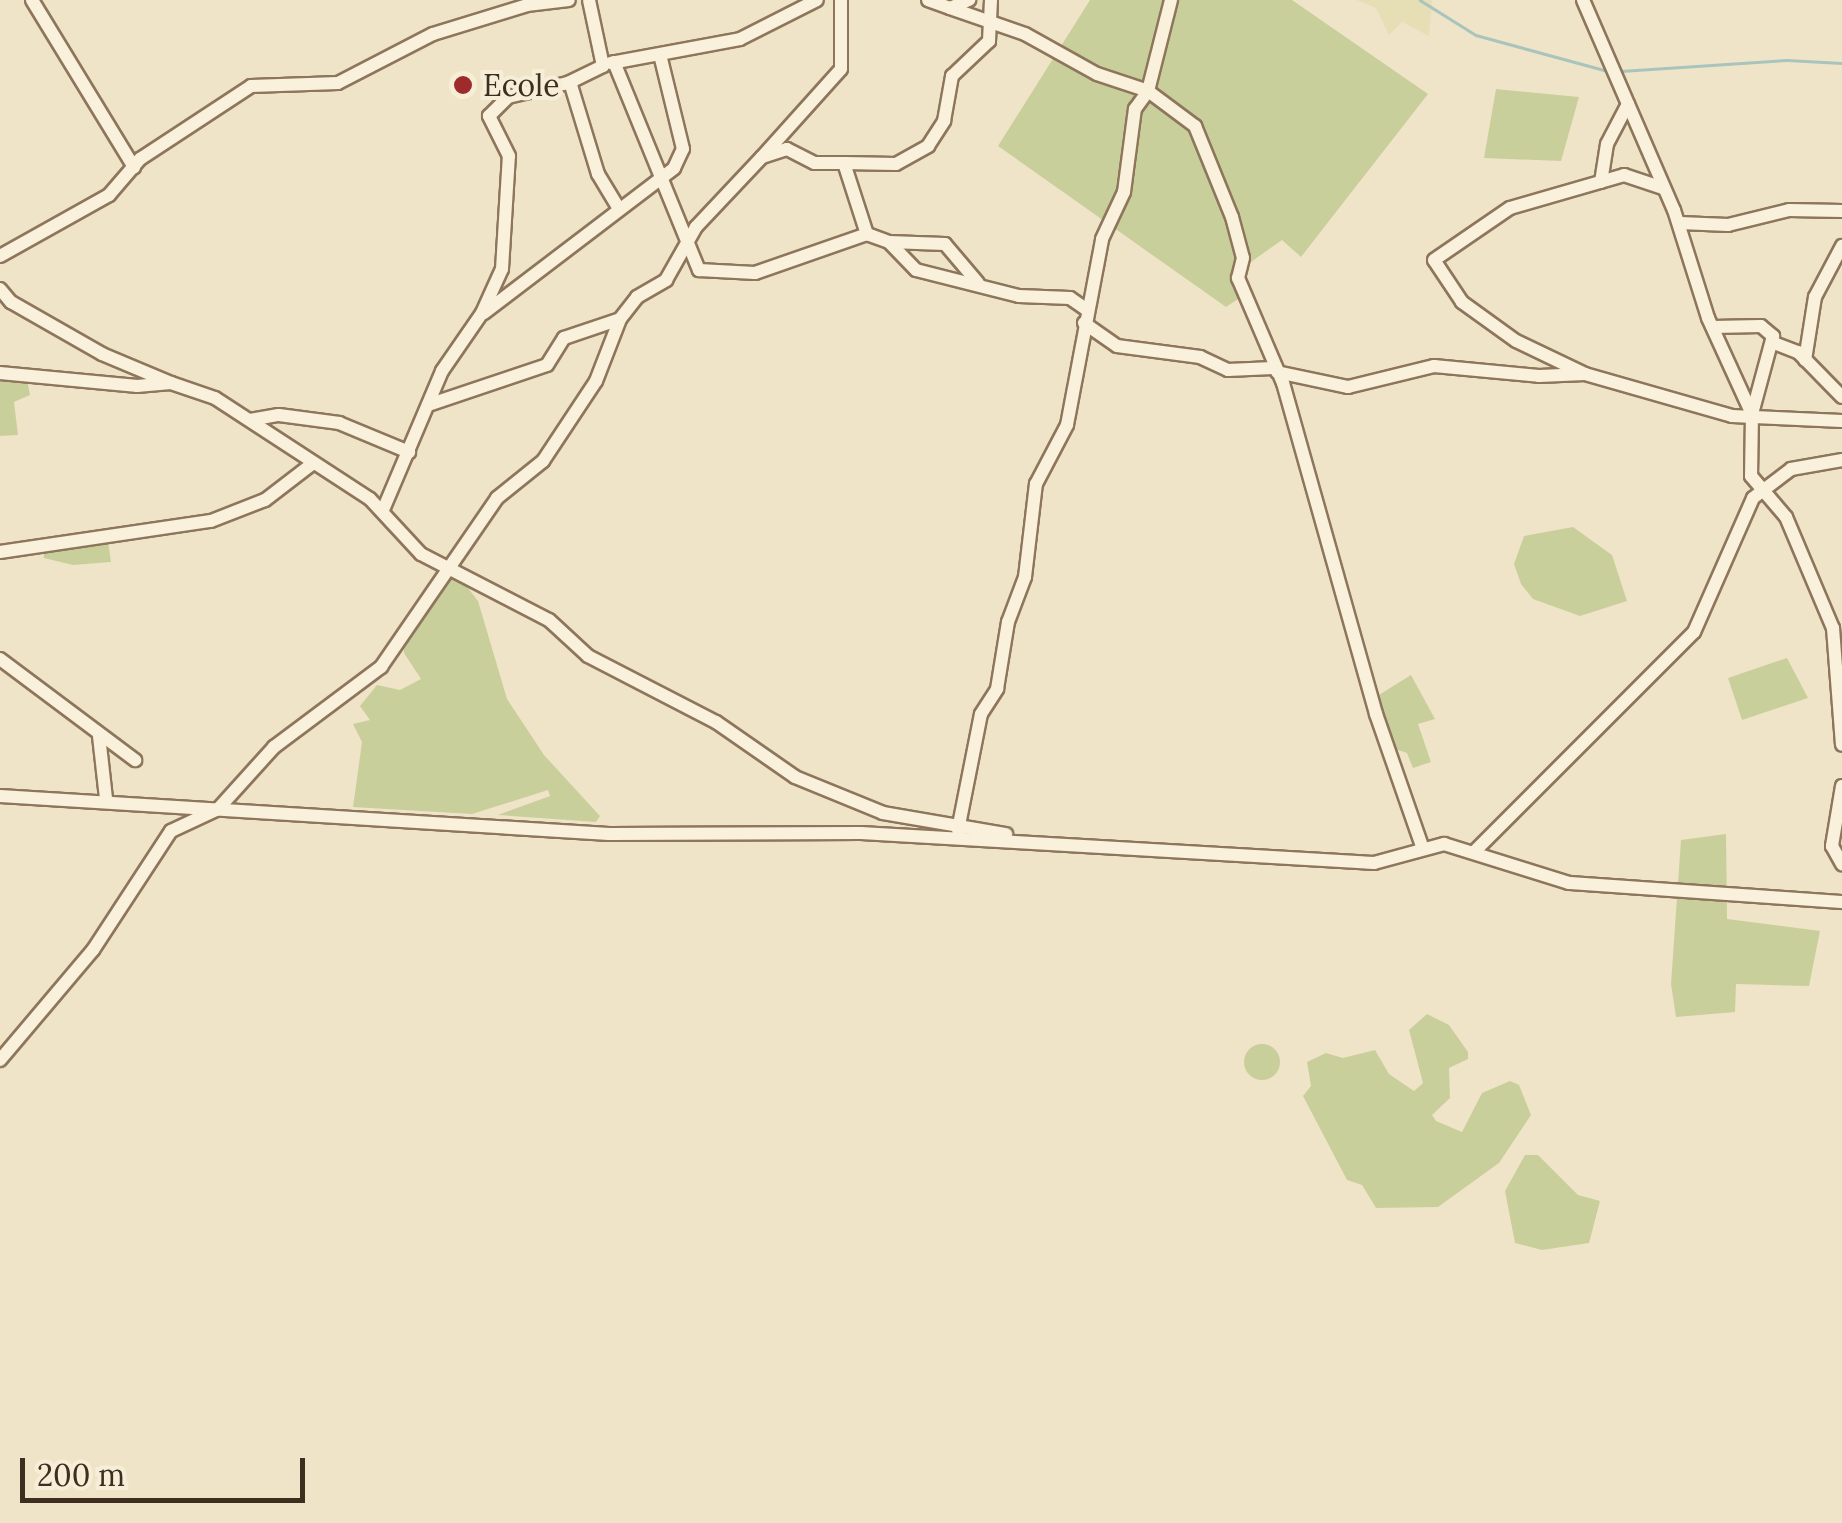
<!DOCTYPE html>
<html>
<head>
<meta charset="utf-8">
<style>
	body { margin:0 }
	#map { position:relative; width:1842px; height:1523px; overflow:hidden; background:#f0e4c8; font-family:Lora,serif }
	div>[style] { position:absolute }
	.farmland>* { inset:0; background:#e6deb5 }
	.green>* { inset:0; background:#c9cf9b }
	.round { border-radius:50% }
	.stream>* { height:2.5px; margin:-1.25px; padding:0 1.25px; transform-origin:1.25px; border-radius:1.25px; background:#a9c4bc }
	.roads { filter:drop-shadow(2px 0 #8d765c) drop-shadow(-2px 0 #8d765c) drop-shadow(0 2px #8d765c) drop-shadow(0 -2px #8d765c) }
	.minor>* { height:12px; margin:-6px; padding:0 6px; transform-origin:6px; border-radius:6px; background:#faf1dc }
	.dots>* { width:28px; height:28px; translate:-50% -50%; box-sizing:border-box; border:5px solid #f7eed8; border-radius:50% }
	span { translate:-50% -50%; white-space:nowrap; text-align:center; line-height:1.15; -webkit-text-stroke:8px #f7eed8; paint-order:stroke }
	.poi-label { font-size:30px; color:#3d2e20 }
	.left { translate:0 -50%; text-align:left }
	.scale { position:absolute; left:20px; top:1458px; width:285px; height:45px; box-sizing:border-box; border:5px solid #3d2e20; border-top:0; padding-left:12px; font-size:30px; line-height:35px; white-space:nowrap; color:#3d2e20; -webkit-text-stroke:8px #f7eed8; paint-order:stroke }
</style>
</head>
<body>
<div id="map">
	<div class="farmland">
		<div style="clip-path:polygon(1357px 0,1432px 0,1429px 36px,1402px 22px,1389px 35px,1376px 8px)"></div>
	</div>
	<div class="green">
		<div style="clip-path:polygon(1090px 0,1292px 0,1428px 94px,1301px 257px,1282px 240px,1231px 276px,1244px 295px,1226px 307px,998px 146px)"></div>
		<div style="clip-path:polygon(1496px 89px,1579px 97px,1561px 161px,1484px 158px)"></div>
		<div style="clip-path:polygon(26px 373px,30px 395px,14px 402px,18px 435px,0 436px,0 374px)"></div>
		<div style="clip-path:polygon(1573px 527px,1612px 555px,1627px 601px,1580px 616px,1533px 599px,1521px 584px,1514px 564px,1524px 536px)"></div>
		<div style="clip-path:polygon(107px 534px,111px 562px,73px 565px,44px 558px,43px 548px)"></div>
		<div style="clip-path:polygon(455px 571px,478px 601px,507px 699px,544px 755px,600px 816px,596px 822px,498px 815px,550px 796px,548px 790px,472px 814px,353px 807px,362px 742px,353px 724px,370px 720px,360px 706px,377px 685px,400px 690px,421px 679px,404px 653px,403px 637px)"></div>
		<div style="clip-path:polygon(1787px 658px,1808px 698px,1742px 720px,1728px 678px)"></div>
		<div style="clip-path:polygon(1411px 675px,1435px 719px,1418px 724px,1431px 762px,1413px 768px,1407px 753px,1389px 747px,1374px 698px)"></div>
		<div style="clip-path:polygon(1726px 834px,1727px 919px,1820px 931px,1809px 986px,1736px 984px,1735px 1012px,1676px 1017px,1671px 984px,1681px 840px)"></div>
		<div style="clip-path:polygon(1427px 1014px,1449px 1025px,1468px 1052px,1468px 1059px,1449px 1068px,1450px 1098px,1432px 1115px,1436px 1121px,1462px 1132px,1482px 1093px,1510px 1081px,1519px 1085px,1531px 1115px,1499px 1163px,1438px 1207px,1376px 1208px,1362px 1185px,1347px 1180px,1303px 1096px,1311px 1086px,1307px 1062px,1326px 1053px,1343px 1058px,1375px 1050px,1389px 1074px,1414px 1091px,1423px 1083px,1409px 1030px)"></div>
		<div class="round" style="left:1244px;top:1044px;width:36px;height:36px"></div>
		<div style="clip-path:polygon(1525px 1155px,1538px 1155px,1578px 1195px,1600px 1201px,1589px 1243px,1542px 1250px,1515px 1243px,1505px 1191px)"></div>
	</div>
	<div class="stream">
		<div style="left:1420px;top:0;width:66px;rotate:32deg"></div>
		<div style="left:1476px;top:35px;width:137px;rotate:15.3deg"></div>
		<div style="left:1621px;top:71px;width:166px;rotate:-3.8deg"></div>
		<div style="left:1787px;top:60px;width:55px;rotate:3.1deg"></div>
	</div>
	<div class="roads">
		<div class="minor">
			<div style="left:32px;top:0;width:196px;rotate:58.6deg"></div>
			<div style="left:928px;top:0;width:23px;rotate:20deg"></div>
			<div style="left:950px;top:8px;width:21px;rotate:-23deg"></div>
			<div style="left:1583px;top:0;width:229px;rotate:66.6deg"></div>
			<div style="left:1674px;top:210px;width:113px;rotate:72.5deg"></div>
			<div style="left:1708px;top:318px;width:106px;rotate:65.4deg"></div>
			<div style="left:1752px;top:414px;width:62px;rotate:90.9deg"></div>
			<div style="left:1751px;top:476px;width:54px;rotate:49.5deg"></div>
			<div style="left:1786px;top:517px;width:121px;rotate:67.1deg"></div>
			<div style="left:1833px;top:628px;width:117px;rotate:85.6deg"></div>
			<div style="left:950px;top:8px;width:79px;rotate:19.1deg"></div>
			<div style="left:1025px;top:34px;width:82px;rotate:29.1deg"></div>
			<div style="left:1097px;top:74px;width:54px;rotate:18.4deg"></div>
			<div style="left:1148px;top:91px;width:59px;rotate:36.7deg"></div>
			<div style="left:1195px;top:126px;width:98px;rotate:67.9deg"></div>
			<div style="left:1232px;top:217px;width:42px;rotate:75deg"></div>
			<div style="left:1243px;top:258px;width:21px;rotate:104deg"></div>
			<div style="left:1238px;top:278px;width:114px;rotate:66.8deg"></div>
			<div style="left:1283px;top:383px;width:344px;rotate:74.3deg"></div>
			<div style="left:1376px;top:714px;width:143px;rotate:70.8deg"></div>
			<div style="left:614px;top:62px;width:225px;rotate:67.8deg"></div>
			<div style="left:699px;top:270px;width:56px;rotate:3.1deg"></div>
			<div style="left:755px;top:273px;width:119px;rotate:-19.2deg"></div>
			<div style="left:611px;top:63px;width:131px;rotate:-10.5deg"></div>
			<div style="left:740px;top:39px;width:86px;rotate:-26.9deg"></div>
			<div style="left:570px;top:82px;width:96px;rotate:73.1deg"></div>
			<div style="left:598px;top:174px;width:37px;rotate:59deg"></div>
			<div style="left:762px;top:157px;width:118px;rotate:-48.1deg"></div>
			<div style="left:841px;top:69px;width:69px;rotate:-90deg"></div>
			<div style="left:844px;top:163px;width:52px;rotate:1.1deg"></div>
			<div style="left:896px;top:164px;width:37px;rotate:-29deg"></div>
			<div style="left:928px;top:146px;width:30px;rotate:-57deg"></div>
			<div style="left:944px;top:121px;width:46px;rotate:-79.9deg"></div>
			<div style="left:952px;top:76px;width:51px;rotate:-43.4deg"></div>
			<div style="left:989px;top:41px;width:41px;rotate:-87.2deg"></div>
			<div style="left:1601px;top:182px;width:38px;rotate:-81deg"></div>
			<div style="left:1607px;top:144px;width:45px;rotate:-62.3deg"></div>
			<div style="left:1680px;top:223px;width:48px;rotate:2.4deg"></div>
			<div style="left:1728px;top:225px;width:63px;rotate:-13.8deg"></div>
			<div style="left:1789px;top:210px;width:53px;rotate:1.1deg"></div>
			<div style="left:889px;top:242px;width:56px;rotate:2deg"></div>
			<div style="left:945px;top:244px;width:51px;rotate:49.8deg"></div>
			<div style="left:0;top:256px;width:125px;rotate:-29.2deg"></div>
			<div style="left:109px;top:195px;width:48px;rotate:-49.3deg"></div>
			<div style="left:140px;top:159px;width:133px;rotate:-33.3deg"></div>
			<div style="left:251px;top:86px;width:87px;rotate:-2deg"></div>
			<div style="left:338px;top:83px;width:107px;rotate:-27.3deg"></div>
			<div style="left:433px;top:34px;width:98px;rotate:-17.1deg"></div>
			<div style="left:527px;top:5px;width:42px;rotate:-6.8deg"></div>
			<div style="left:0;top:289px;width:17px;rotate:50deg"></div>
			<div style="left:11px;top:302px;width:105px;rotate:29.7deg"></div>
			<div style="left:102px;top:354px;width:75px;rotate:22.8deg"></div>
			<div style="left:484px;top:313px;width:239px;rotate:-37.3deg"></div>
			<div style="left:674px;top:168px;width:21px;rotate:-65deg"></div>
			<div style="left:683px;top:149px;width:93px;rotate:-103.7deg"></div>
			<div style="left:1084px;top:323px;width:40px;rotate:34.9deg"></div>
			<div style="left:1117px;top:346px;width:84px;rotate:7.5deg"></div>
			<div style="left:1200px;top:357px;width:31px;rotate:25deg"></div>
			<div style="left:1228px;top:370px;width:45px;rotate:-2.5deg"></div>
			<div style="left:1713px;top:327px;width:48px;rotate:-1.2deg"></div>
			<div style="left:1761px;top:326px;width:16px;rotate:40deg"></div>
			<div style="left:1773px;top:336px;width:81px;rotate:105.1deg"></div>
			<div style="left:1774px;top:343px;width:26px;rotate:21deg"></div>
			<div style="left:1798px;top:352px;width:63px;rotate:45.6deg"></div>
			<div style="left:1805px;top:360px;width:64px;rotate:-81deg"></div>
			<div style="left:1815px;top:297px;width:58px;rotate:-62.1deg"></div>
			<div style="left:1277px;top:372px;width:73px;rotate:11.9deg"></div>
			<div style="left:1348px;top:387px;width:89px;rotate:-13.7deg"></div>
			<div style="left:1434px;top:366px;width:105px;rotate:5.4deg"></div>
			<div style="left:1539px;top:376px;width:46px;rotate:-2.5deg"></div>
			<div style="left:1585px;top:374px;width:153px;rotate:15.9deg"></div>
			<div style="left:1732px;top:416px;width:110px;rotate:2.6deg"></div>
			<div style="left:0;top:373px;width:138px;rotate:5.4deg"></div>
			<div style="left:137px;top:386px;width:34px;rotate:-5deg"></div>
			<div style="left:171px;top:383px;width:46px;rotate:18.8deg"></div>
			<div style="left:215px;top:398px;width:185px;rotate:33.1deg"></div>
			<div style="left:370px;top:499px;width:75px;rotate:47.2deg"></div>
			<div style="left:421px;top:554px;width:144px;rotate:27.3deg"></div>
			<div style="left:549px;top:620px;width:53px;rotate:42.7deg"></div>
			<div style="left:588px;top:656px;width:144px;rotate:27.3deg"></div>
			<div style="left:716px;top:722px;width:96px;rotate:34.8deg"></div>
			<div style="left:795px;top:777px;width:95px;rotate:22.2deg"></div>
			<div style="left:883px;top:813px;width:125px;rotate:9.7deg"></div>
			<div style="left:1585px;top:374px;width:76px;rotate:-154.4deg"></div>
			<div style="left:1516px;top:341px;width:67px;rotate:-144.2deg"></div>
			<div style="left:1462px;top:302px;width:50px;rotate:-123.7deg"></div>
			<div style="left:1434px;top:260px;width:92px;rotate:-34.4deg"></div>
			<div style="left:1510px;top:208px;width:119px;rotate:-16.1deg"></div>
			<div style="left:1624px;top:175px;width:41px;rotate:18.4deg"></div>
			<div style="left:431px;top:404px;width:122px;rotate:-18.6deg"></div>
			<div style="left:547px;top:365px;width:32px;rotate:-58deg"></div>
			<div style="left:564px;top:338px;width:59px;rotate:-18.7deg"></div>
			<div style="left:250px;top:420px;width:29px;rotate:-10deg"></div>
			<div style="left:279px;top:415px;width:61px;rotate:7.6deg"></div>
			<div style="left:339px;top:423px;width:76px;rotate:22.5deg"></div>
			<div style="left:383px;top:510px;width:151px;rotate:-67deg"></div>
			<div style="left:442px;top:371px;width:70px;rotate:-55.4deg"></div>
			<div style="left:482px;top:313px;width:48px;rotate:-65.6deg"></div>
			<div style="left:502px;top:269px;width:113px;rotate:-86.5deg"></div>
			<div style="left:509px;top:156px;width:45px;rotate:-116.6deg"></div>
			<div style="left:489px;top:116px;width:27px;rotate:-45deg"></div>
			<div style="left:508px;top:97px;width:62px;rotate:-13.1deg"></div>
			<div style="left:568px;top:83px;width:39px;rotate:-26deg"></div>
			<div style="left:603px;top:66px;width:67px;rotate:-102deg"></div>
			<div style="left:0;top:552px;width:213px;rotate:-8.4deg"></div>
			<div style="left:211px;top:521px;width:58px;rotate:-21.3deg"></div>
			<div style="left:265px;top:500px;width:59px;rotate:-37.5deg"></div>
			<div style="left:0;top:659px;width:169px;rotate:36.8deg"></div>
			<div style="left:99px;top:736px;width:62px;rotate:83.6deg"></div>
			<div style="left:1842px;top:786px;width:61px;rotate:99.5deg"></div>
			<div style="left:1832px;top:846px;width:21px;rotate:61deg"></div>
			<div style="left:0;top:796px;width:610px;rotate:3.57deg"></div>
			<div style="left:609px;top:834px;width:252px;rotate:-0.2deg"></div>
			<div style="left:861px;top:833px;width:514px;rotate:3.35deg"></div>
			<div style="left:1374px;top:863px;width:73px;rotate:-15.2deg"></div>
			<div style="left:1444px;top:844px;width:131px;rotate:17.3deg"></div>
			<div style="left:1569px;top:883px;width:274px;rotate:4deg"></div>
			<div style="left:958px;top:830px;width:118px;rotate:-78.8deg"></div>
			<div style="left:981px;top:714px;width:30px;rotate:-57deg"></div>
			<div style="left:997px;top:689px;width:68px;rotate:-80.7deg"></div>
			<div style="left:1008px;top:622px;width:48px;rotate:-69.3deg"></div>
			<div style="left:1025px;top:577px;width:94px;rotate:-83.3deg"></div>
			<div style="left:1036px;top:484px;width:67px;rotate:-62.3deg"></div>
			<div style="left:1067px;top:425px;width:189px;rotate:-79.3deg"></div>
			<div style="left:1102px;top:239px;width:52px;rotate:-64.9deg"></div>
			<div style="left:1124px;top:192px;width:84px;rotate:-82.5deg"></div>
			<div style="left:1135px;top:109px;width:22px;rotate:-54deg"></div>
			<div style="left:1148px;top:91px;width:94px;rotate:-75.8deg"></div>
			<div style="left:1474px;top:852px;width:311px;rotate:-45deg"></div>
			<div style="left:1694px;top:632px;width:146px;rotate:-66.2deg"></div>
			<div style="left:1753px;top:498px;width:48px;rotate:-37.3deg"></div>
			<div style="left:1791px;top:469px;width:52px;rotate:-10deg"></div>
			<div style="left:0;top:1060px;width:144px;rotate:-49.8deg"></div>
			<div style="left:93px;top:950px;width:142px;rotate:-56.8deg"></div>
			<div style="left:171px;top:831px;width:52px;rotate:-25.1deg"></div>
			<div style="left:218px;top:809px;width:84px;rotate:-47.9deg"></div>
			<div style="left:274px;top:747px;width:134px;rotate:-36.8deg"></div>
			<div style="left:381px;top:667px;width:205px;rotate:-55.5deg"></div>
			<div style="left:497px;top:498px;width:59px;rotate:-38.8deg"></div>
			<div style="left:543px;top:461px;width:96px;rotate:-56.5deg"></div>
			<div style="left:596px;top:381px;width:66px;rotate:-68.8deg"></div>
			<div style="left:620px;top:319px;width:28px;rotate:-52deg"></div>
			<div style="left:637px;top:297px;width:34px;rotate:-30deg"></div>
			<div style="left:666px;top:280px;width:61px;rotate:-60.5deg"></div>
			<div style="left:696px;top:227px;width:96px;rotate:-46.7deg"></div>
			<div style="left:762px;top:157px;width:26px;rotate:-18deg"></div>
			<div style="left:787px;top:149px;width:31px;rotate:27deg"></div>
			<div style="left:815px;top:163px;width:29px"></div>
			<div style="left:844px;top:163px;width:75px;rotate:72.1deg"></div>
			<div style="left:867px;top:234px;width:23px;rotate:20deg"></div>
			<div style="left:889px;top:242px;width:39px;rotate:46deg"></div>
			<div style="left:916px;top:270px;width:106px;rotate:14.2deg"></div>
			<div style="left:1019px;top:296px;width:51px;rotate:2.2deg"></div>
			<div style="left:1070px;top:298px;width:19px;rotate:35deg"></div>
		</div>
	</div>
	<div class="dots">
		<div style="left:463px;top:85px;background:#9e2a2b"></div>
	</div>
	<div class="poi-label">
		<span class="left" style="left:483px;top:85px">Ecole</span>
	</div>
	<div class="scale">200 m</div>
</div>
</body>
</html>
